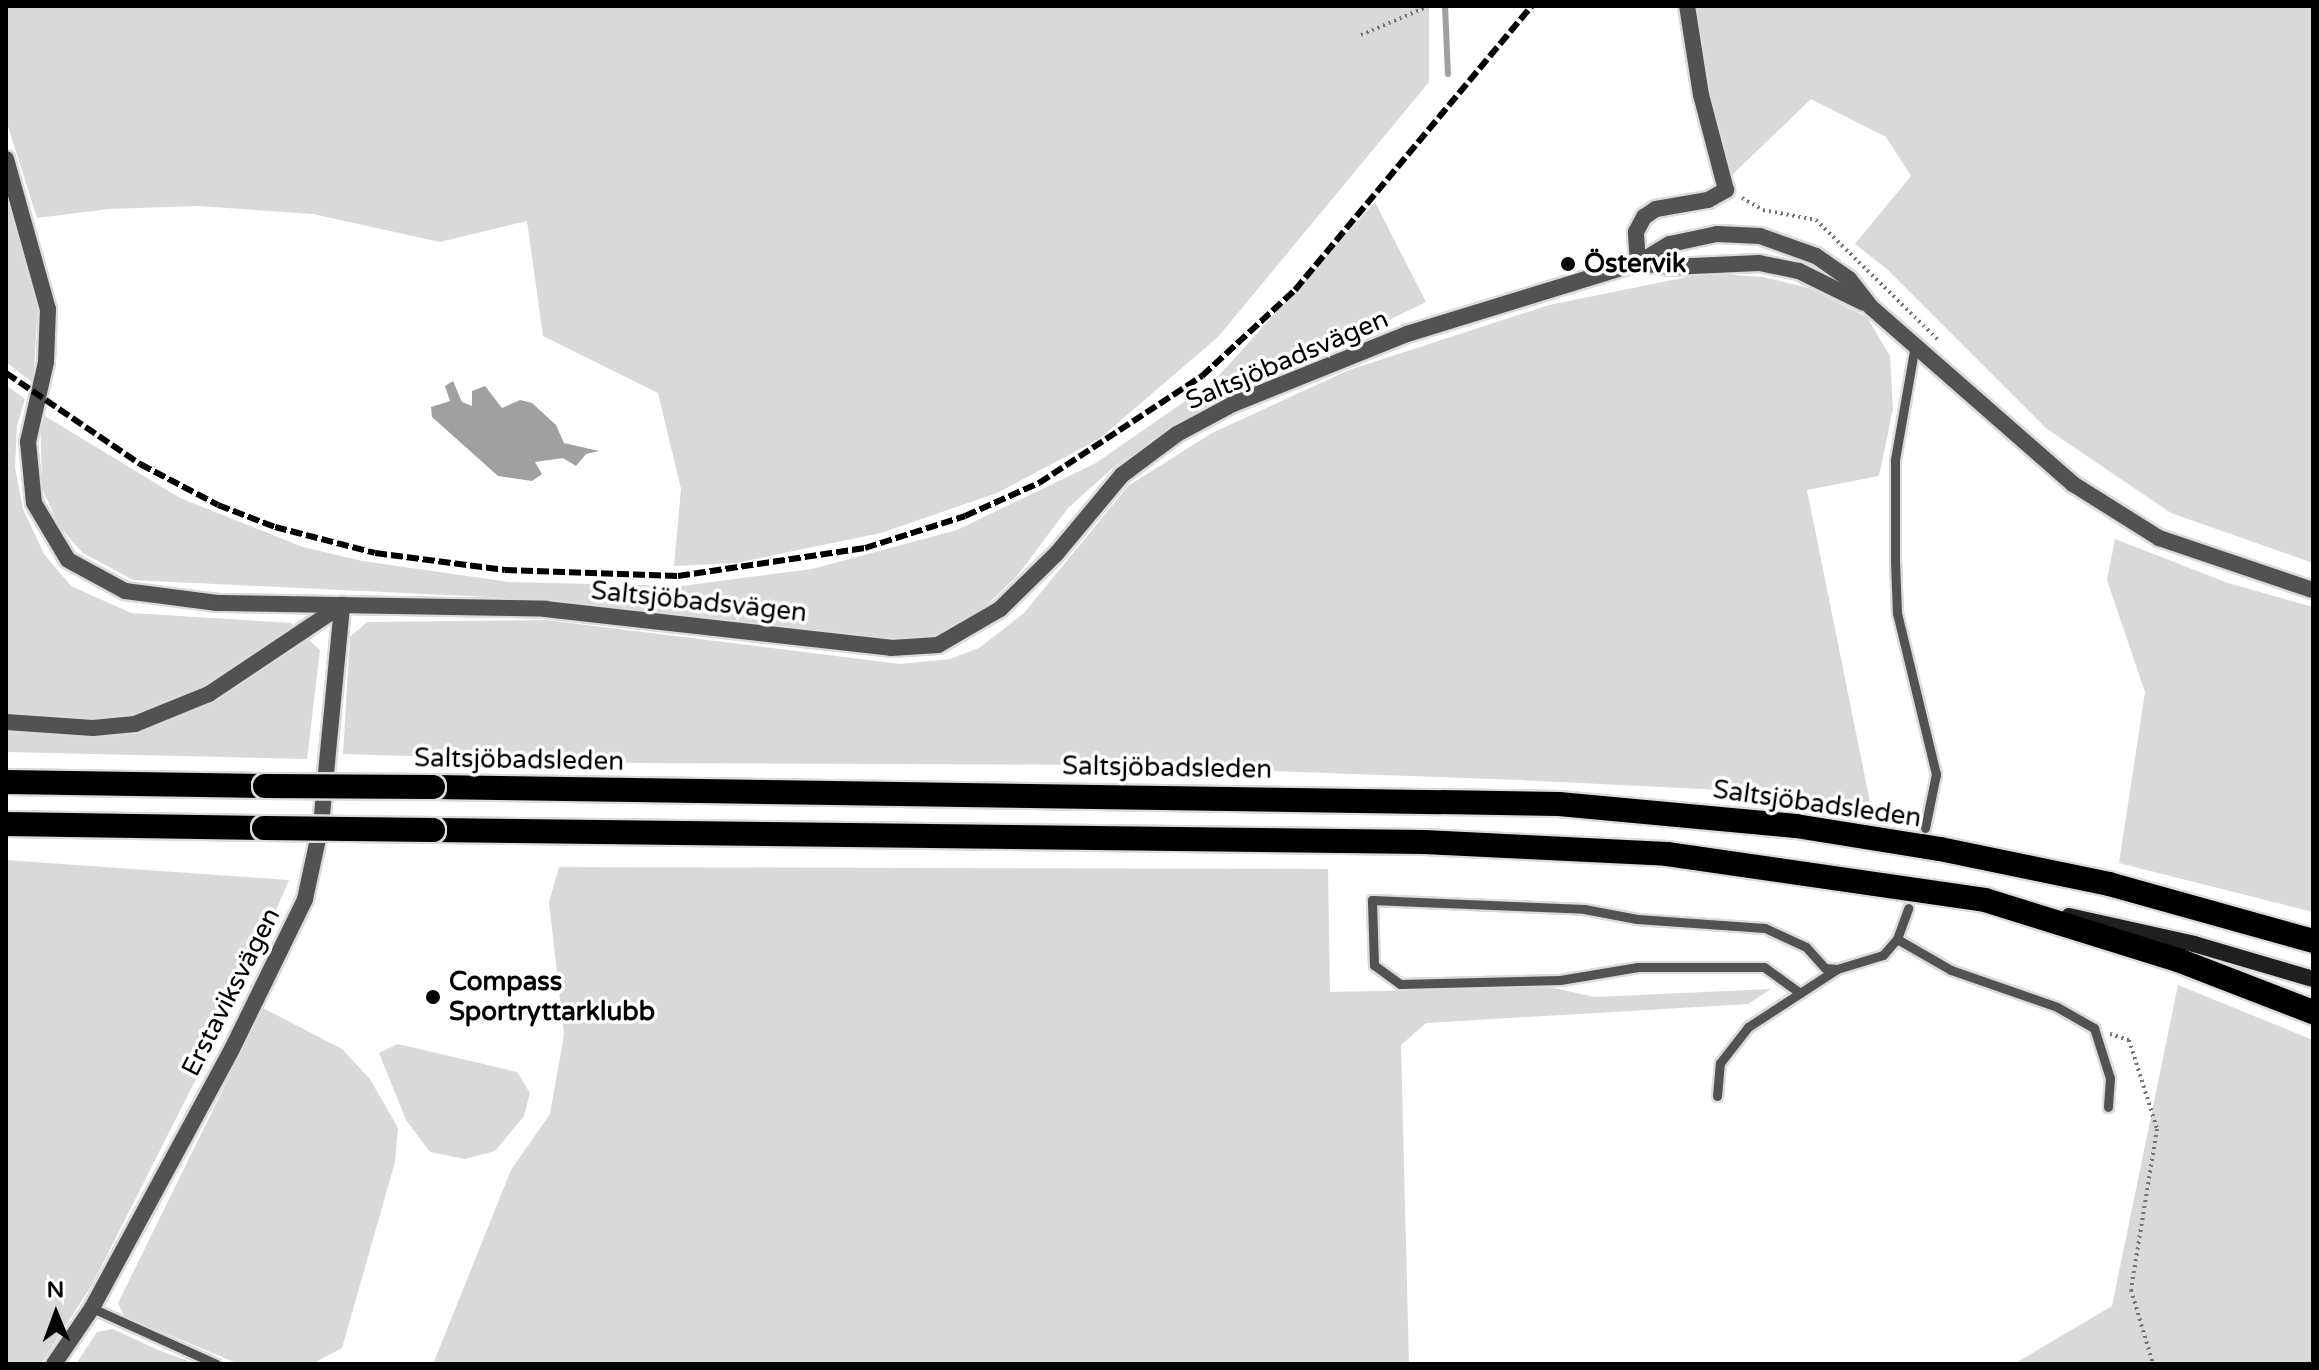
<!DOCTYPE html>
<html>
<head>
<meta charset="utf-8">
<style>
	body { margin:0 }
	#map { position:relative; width:2319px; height:1370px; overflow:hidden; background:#fff; font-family:"Varela Round",sans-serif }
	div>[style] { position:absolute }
	.green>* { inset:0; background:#d9d9d9 }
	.water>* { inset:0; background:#a0a0a0 }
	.stream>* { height:6px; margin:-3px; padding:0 3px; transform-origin:3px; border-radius:3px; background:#a0a0a0 }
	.path>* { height:4px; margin-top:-2px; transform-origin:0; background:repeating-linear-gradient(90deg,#747474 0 2px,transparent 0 6px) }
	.roads { filter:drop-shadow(2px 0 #dbdbdb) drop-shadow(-2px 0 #dbdbdb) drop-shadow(0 2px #dbdbdb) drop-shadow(0 -2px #dbdbdb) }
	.service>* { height:9px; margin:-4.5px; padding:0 4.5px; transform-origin:4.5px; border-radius:4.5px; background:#525252 }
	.minor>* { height:16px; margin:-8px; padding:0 8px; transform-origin:8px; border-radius:8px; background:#525252 }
	.tertiary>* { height:16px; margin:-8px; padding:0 8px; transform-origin:8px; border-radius:8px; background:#525252 }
	.secondary>* { height:16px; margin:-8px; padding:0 8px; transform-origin:8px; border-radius:8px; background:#1f1f1f }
	.motorway>* { height:24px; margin:-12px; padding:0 12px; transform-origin:12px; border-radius:12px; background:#000 }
	.rail>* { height:6px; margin-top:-3px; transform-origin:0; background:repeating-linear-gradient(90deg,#000 0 12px,transparent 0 16px) }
	.bridges { filter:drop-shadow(2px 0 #dbdbdb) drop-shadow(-2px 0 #dbdbdb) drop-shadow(0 2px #dbdbdb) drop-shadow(0 -2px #dbdbdb) }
	.motorway-bridge>* { height:24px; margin:-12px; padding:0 12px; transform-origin:12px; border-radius:12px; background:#000 }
	.dots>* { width:22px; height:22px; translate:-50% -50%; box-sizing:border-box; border:4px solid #fff; border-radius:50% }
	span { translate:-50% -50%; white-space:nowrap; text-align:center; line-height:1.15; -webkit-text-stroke:7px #fff; paint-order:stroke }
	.poi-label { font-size:26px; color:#000; font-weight:700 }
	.left { translate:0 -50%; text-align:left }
	.street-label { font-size:26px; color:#000 }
	.frame { position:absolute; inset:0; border:8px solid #000; pointer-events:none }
	.north { position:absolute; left:16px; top:1274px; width:80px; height:80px; -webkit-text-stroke:6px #fff; paint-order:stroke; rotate:359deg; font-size:22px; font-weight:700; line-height:32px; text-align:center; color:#000 }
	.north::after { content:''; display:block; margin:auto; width:28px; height:36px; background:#000; clip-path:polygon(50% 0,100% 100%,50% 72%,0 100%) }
</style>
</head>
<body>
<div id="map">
	<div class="green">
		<div style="clip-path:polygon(6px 6px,1429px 6px,1429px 82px,1218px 337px,1099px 439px,997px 493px,881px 533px,736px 563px,674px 566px,681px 489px,658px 393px,543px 336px,527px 221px,440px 242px,313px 214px,197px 206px,109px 209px,37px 218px,6px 120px)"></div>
		<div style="clip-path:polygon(1697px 6px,2313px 6px,2313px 563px,2171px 513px,2047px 429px,1888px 270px,1855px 244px,1911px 176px,1886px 137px,1811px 99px,1731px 176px,1715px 127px)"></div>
		<div style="clip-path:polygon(6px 196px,38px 306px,33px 383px,6px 362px)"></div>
		<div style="clip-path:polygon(1375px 202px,1426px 302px,1181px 421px,1115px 466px,1068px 508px,1017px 576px,970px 621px,934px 635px,901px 640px,508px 598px,133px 580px,83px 553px,59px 526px,42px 488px,40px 413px,180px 498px,303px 547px,362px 561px,509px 582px,681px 586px,812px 569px,957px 530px,1096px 463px,1214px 381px)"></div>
		<div style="clip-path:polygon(1707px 273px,1763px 277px,1809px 288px,1867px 317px,1890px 356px,1893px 409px,1879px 476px,1807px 490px,1872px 812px,1722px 790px,1521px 780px,1107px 765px,637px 763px,343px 754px,350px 637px,367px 622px,546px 620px,900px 664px,950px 659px,979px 648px,1024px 613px,1128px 486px,1212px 433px,1349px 370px,1549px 305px)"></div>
		<div style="clip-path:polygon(6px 385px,25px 399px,17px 426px,15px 468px,23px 509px,44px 554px,71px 586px,131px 613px,291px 623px,320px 650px,307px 759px,6px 752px)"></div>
		<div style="clip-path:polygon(2115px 539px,2228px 583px,2313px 607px,2313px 912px,2119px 863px,2145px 692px,2107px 580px)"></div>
		<div style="clip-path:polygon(6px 860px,289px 880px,249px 974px,92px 1285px,41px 1364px,6px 1364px)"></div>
		<div style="clip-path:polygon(559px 867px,1328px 869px,1330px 992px,1550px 987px,1594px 997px,1771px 989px,1748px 1004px,1426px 1023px,1401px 1045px,1409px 1364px,433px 1364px,511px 1170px,550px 1114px,564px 1035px,549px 902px)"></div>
		<div style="clip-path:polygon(2178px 985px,2313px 1040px,2313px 1364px,2014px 1364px,2112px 1306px)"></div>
		<div style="clip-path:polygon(263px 1008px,342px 1049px,370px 1079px,398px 1128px,395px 1162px,342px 1348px,312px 1364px,239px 1364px,124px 1316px,118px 1303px)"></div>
		<div style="clip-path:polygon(398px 1044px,517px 1072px,530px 1093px,524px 1116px,495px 1151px,465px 1159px,430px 1152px,406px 1120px,379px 1053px)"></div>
		<div style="clip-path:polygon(113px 1329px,158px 1350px,197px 1364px,76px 1364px,97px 1332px)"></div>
	</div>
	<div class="water">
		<div style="clip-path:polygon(453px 381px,462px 402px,472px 406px,472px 391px,485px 386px,502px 408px,520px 400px,532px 403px,556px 425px,564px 443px,599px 451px,586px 454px,576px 466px,563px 458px,535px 462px,542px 474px,532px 481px,498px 476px,432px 417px,431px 407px,450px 401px,445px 386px)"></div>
	</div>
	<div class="stream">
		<div style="left:1445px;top:6px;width:68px;rotate:87.5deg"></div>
	</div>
	<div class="path">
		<div style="left:1361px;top:35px;width:74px;rotate:-23.1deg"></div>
		<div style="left:1742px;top:198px;width:24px;rotate:30deg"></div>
		<div style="left:1763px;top:210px;width:54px;rotate:10.7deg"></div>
		<div style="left:1816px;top:220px;width:170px;rotate:44.5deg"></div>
		<div style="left:2110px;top:1034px;width:20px;rotate:18deg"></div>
		<div style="left:2129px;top:1040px;width:93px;rotate:72.5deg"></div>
		<div style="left:2157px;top:1129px;width:163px;rotate:99.2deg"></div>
		<div style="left:2131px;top:1290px;width:77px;rotate:73.4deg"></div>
	</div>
	<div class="roads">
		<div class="service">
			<div style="left:1915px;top:345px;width:117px;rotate:99.9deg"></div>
			<div style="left:1895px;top:460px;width:101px;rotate:90deg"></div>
			<div style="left:1895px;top:561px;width:52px;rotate:87.8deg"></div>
			<div style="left:1897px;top:613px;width:166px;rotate:76.4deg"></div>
			<div style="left:1936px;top:774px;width:55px;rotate:101.5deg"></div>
			<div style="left:1897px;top:939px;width:62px;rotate:29.9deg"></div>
			<div style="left:1951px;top:970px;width:112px;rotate:19.2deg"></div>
			<div style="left:2057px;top:1007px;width:43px;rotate:29.6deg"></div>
			<div style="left:2094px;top:1028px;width:52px;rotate:72.3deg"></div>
			<div style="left:2110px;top:1078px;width:29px;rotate:94deg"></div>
			<div style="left:1800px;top:993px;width:44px;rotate:-144.2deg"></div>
			<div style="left:1764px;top:967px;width:126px;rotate:180deg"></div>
			<div style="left:1638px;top:967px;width:79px;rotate:170.5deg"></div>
			<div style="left:1560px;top:980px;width:160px;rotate:178.6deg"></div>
			<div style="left:1400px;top:984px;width:32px;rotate:-144deg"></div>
			<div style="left:1374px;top:965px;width:65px;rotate:-91.8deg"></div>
			<div style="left:1372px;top:900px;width:212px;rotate:2.4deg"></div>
			<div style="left:1584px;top:909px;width:54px;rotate:10.7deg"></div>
			<div style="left:1637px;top:919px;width:128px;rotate:4deg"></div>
			<div style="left:1765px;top:928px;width:45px;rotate:24.9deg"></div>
			<div style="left:1806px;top:947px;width:28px;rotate:48deg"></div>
			<div style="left:1825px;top:968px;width:12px;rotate:5deg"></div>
			<div style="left:1717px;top:1096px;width:33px;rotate:-85deg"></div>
			<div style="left:1720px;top:1063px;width:46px;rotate:-52.1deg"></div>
			<div style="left:1748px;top:1027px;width:106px;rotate:-33.1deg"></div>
			<div style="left:1837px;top:969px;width:48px;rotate:-16.9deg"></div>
			<div style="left:1883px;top:955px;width:21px;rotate:-49deg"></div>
			<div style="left:1897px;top:939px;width:33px;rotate:-70deg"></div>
			<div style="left:92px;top:1308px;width:136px;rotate:24.3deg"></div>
		</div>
		<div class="minor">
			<div style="left:1638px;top:263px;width:31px;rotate:-94deg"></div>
			<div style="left:1636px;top:232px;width:17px;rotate:-62deg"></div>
			<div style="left:1644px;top:217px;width:14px;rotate:-34deg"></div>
			<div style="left:1656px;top:209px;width:53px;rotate:-9.8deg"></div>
			<div style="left:1708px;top:200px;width:21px;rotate:-29deg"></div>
			<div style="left:1726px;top:190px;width:98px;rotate:-104.7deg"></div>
			<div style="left:1701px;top:95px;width:90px;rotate:-98.9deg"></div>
			<div style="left:6px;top:722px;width:87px;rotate:3.9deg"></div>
			<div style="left:93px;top:728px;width:42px;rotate:-5.4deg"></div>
			<div style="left:135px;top:724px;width:80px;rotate:-22.1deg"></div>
			<div style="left:209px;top:694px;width:160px;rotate:-33.8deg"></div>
			<div style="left:54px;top:1364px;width:68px;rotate:-55.8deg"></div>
			<div style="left:92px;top:1308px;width:294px;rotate:-61.6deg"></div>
			<div style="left:232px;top:1049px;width:167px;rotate:-64deg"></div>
			<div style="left:305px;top:899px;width:76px;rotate:-77.8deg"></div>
			<div style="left:321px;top:825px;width:221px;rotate:-84.5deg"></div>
		</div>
		<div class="tertiary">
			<div style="left:6px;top:159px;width:156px;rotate:74.4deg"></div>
			<div style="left:48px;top:309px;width:53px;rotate:92.2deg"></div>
			<div style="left:46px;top:362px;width:82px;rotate:102.7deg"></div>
			<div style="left:28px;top:442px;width:61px;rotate:84.4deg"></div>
			<div style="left:34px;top:503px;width:66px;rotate:59.2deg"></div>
			<div style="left:68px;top:560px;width:65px;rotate:28.5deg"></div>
			<div style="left:125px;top:591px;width:93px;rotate:7.4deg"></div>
			<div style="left:217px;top:603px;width:328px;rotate:1deg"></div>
			<div style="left:545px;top:609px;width:348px;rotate:6.4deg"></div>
			<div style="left:891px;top:648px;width:47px;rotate:-3.7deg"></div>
			<div style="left:938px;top:645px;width:72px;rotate:-30.1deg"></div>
			<div style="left:1000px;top:609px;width:80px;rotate:-44.5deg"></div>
			<div style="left:1057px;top:553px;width:102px;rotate:-50.2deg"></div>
			<div style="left:1122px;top:475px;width:69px;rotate:-36.7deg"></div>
			<div style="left:1177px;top:434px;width:64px;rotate:-28.2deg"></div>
			<div style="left:1233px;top:404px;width:188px;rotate:-21.9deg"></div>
			<div style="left:1407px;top:334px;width:242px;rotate:-17.1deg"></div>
			<div style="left:1638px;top:263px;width:37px;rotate:-31deg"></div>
			<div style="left:1670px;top:244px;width:48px;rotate:-12deg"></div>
			<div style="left:1717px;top:234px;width:43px;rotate:2.7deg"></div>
			<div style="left:1760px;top:236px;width:59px;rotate:19.7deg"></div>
			<div style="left:1816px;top:256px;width:40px;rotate:34.9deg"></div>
			<div style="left:1849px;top:279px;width:37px;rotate:52deg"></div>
			<div style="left:1872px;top:308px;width:267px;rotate:41.2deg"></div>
			<div style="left:2073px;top:484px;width:102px;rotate:32.1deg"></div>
			<div style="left:2159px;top:538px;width:163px;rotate:18.7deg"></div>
			<div style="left:1638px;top:263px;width:32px;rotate:7deg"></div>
			<div style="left:1670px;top:267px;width:89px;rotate:-2.6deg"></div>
			<div style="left:1759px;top:263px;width:41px;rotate:11.3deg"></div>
			<div style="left:1799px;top:271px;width:72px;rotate:26.2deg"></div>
		</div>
		<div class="secondary">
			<div style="left:2069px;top:916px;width:128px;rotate:12.6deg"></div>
			<div style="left:2194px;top:944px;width:124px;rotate:16.4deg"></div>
		</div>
		<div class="motorway">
			<div style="left:6px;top:782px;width:259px;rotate:0.9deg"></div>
			<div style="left:433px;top:787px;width:1126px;rotate:0.86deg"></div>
			<div style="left:1559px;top:804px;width:238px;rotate:5.3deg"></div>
			<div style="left:1796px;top:826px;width:146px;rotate:9.1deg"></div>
			<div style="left:1940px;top:849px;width:173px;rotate:11.7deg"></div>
			<div style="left:2109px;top:884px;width:212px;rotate:15.6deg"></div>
			<div style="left:6px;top:824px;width:258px;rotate:0.9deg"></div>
			<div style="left:433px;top:830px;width:991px;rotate:0.69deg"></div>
			<div style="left:1424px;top:842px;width:243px;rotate:2.8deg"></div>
			<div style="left:1667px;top:854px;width:321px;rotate:8.2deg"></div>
			<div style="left:1985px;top:900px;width:202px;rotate:17.3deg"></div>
			<div style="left:2178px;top:960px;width:145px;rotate:21.1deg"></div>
		</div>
	</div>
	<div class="rail">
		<div style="left:6px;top:373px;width:162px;rotate:34.2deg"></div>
		<div style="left:140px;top:464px;width:88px;rotate:27.7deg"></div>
		<div style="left:218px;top:505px;width:61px;rotate:21.1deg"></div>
		<div style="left:275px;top:527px;width:103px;rotate:14.6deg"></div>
		<div style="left:375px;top:553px;width:131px;rotate:7.5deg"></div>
		<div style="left:505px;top:570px;width:173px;rotate:2deg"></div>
		<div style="left:678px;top:576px;width:189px;rotate:-8.5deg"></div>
		<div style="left:865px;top:548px;width:105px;rotate:-17.7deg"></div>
		<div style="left:965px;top:516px;width:81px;rotate:-24deg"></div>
		<div style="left:1039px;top:483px;width:195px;rotate:-33.3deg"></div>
		<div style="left:1202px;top:376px;width:127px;rotate:-42.8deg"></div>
		<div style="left:1295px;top:290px;width:370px;rotate:-50.2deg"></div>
	</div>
	<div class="bridges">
		<div class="motorway-bridge">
			<div style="left:265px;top:786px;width:168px;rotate:0.3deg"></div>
			<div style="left:264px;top:828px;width:169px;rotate:0.7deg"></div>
		</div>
	</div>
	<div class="dots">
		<div style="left:1568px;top:264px;background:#000"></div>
		<div style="left:433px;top:997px;background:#000"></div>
	</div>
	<div class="poi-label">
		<span class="left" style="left:1584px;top:264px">Östervik</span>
		<span class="left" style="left:449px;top:997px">Compass<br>Sportryttarklubb</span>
	</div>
	<div class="street-label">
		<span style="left:1287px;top:360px;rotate:-23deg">Saltsjöbadsvägen</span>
		<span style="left:699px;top:602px;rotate:6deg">Saltsjöbadsvägen</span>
		<span style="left:519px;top:760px;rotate:1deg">Saltsjöbadsleden</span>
		<span style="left:1167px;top:768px;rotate:1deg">Saltsjöbadsleden</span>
		<span style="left:1817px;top:804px;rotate:8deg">Saltsjöbadsleden</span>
		<span style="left:231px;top:992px;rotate:-63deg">Erstaviksvägen</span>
	</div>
	<div class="frame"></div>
	<div class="north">N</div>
</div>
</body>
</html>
